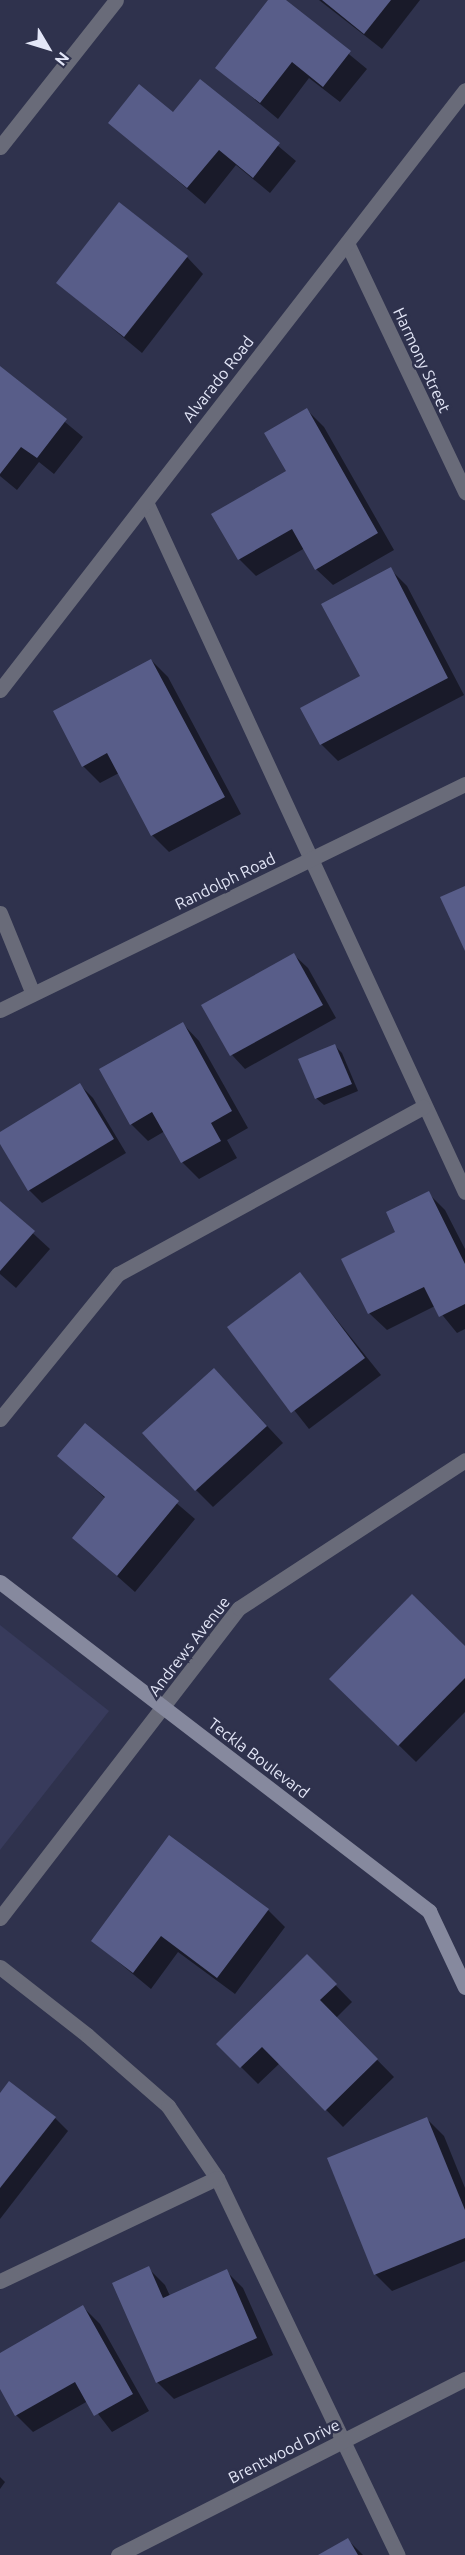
<!DOCTYPE html>
<html>
<head>
<meta charset="utf-8">
<style>
	body { margin:0 }
	#map { position:relative; width:465px; height:2555px; overflow:hidden; background:#2f324d; font-family:Ubuntu,sans-serif }
	div>[style] { position:absolute }
	.built>* { inset:0; background:#383b5c }
	.shadow>* { inset:0; background:#0007 }
	.building>* { inset:0; background:#585d89 }
	.service>* { height:15px; margin:-7.5px; padding:0 7.5px; transform-origin:7.5px; border-radius:7.5px; background:#696b79 }
	.minor>* { height:15px; margin:-7.5px; padding:0 7.5px; transform-origin:7.5px; border-radius:7.5px; background:#696b79 }
	.tertiary>* { height:15px; margin:-7.5px; padding:0 7.5px; transform-origin:7.5px; border-radius:7.5px; background:#696b79 }
	.secondary>* { height:15px; margin:-7.5px; padding:0 7.5px; transform-origin:7.5px; border-radius:7.5px; background:#86899e }
	span { translate:-50% -50%; white-space:nowrap; text-align:center; line-height:1.15; -webkit-text-stroke:5px #2f324d; paint-order:stroke }
	.street-label { font-size:16px; color:#e3e6f7 }
	.north { position:absolute; left:18px; top:18px; width:60px; height:60px; -webkit-text-stroke:4px #2f324d; paint-order:stroke; rotate:128deg; font-size:16px; font-weight:700; line-height:24px; text-align:center; color:#e3e6f7 }
	.north::after { content:''; display:block; margin:auto; width:21px; height:27px; background:#e3e6f7; clip-path:polygon(50% 0,100% 100%,50% 72%,0 100%) }
</style>
</head>
<body>
<div id="map">
	<div class="built">
		<div style="clip-path:polygon(0 1625px,109px 1711px,0 1850px)"></div>
	</div>
	<div class="shadow">
		<div style="clip-path:polygon(270px 0,283px 0,367px 69px,340px 102px,309px 78px,278px 119px,217px 68px)"></div>
		<div style="clip-path:polygon(319px 0,420px 0,382px 49px)"></div>
		<div style="clip-path:polygon(201px 81px,296px 161px,270px 193px,236px 165px,205px 204px,110px 123px,173px 114px)"></div>
		<div style="clip-path:polygon(187px 257px,203px 274px,142px 353px,58px 283px)"></div>
		<div style="clip-path:polygon(0 368px,83px 437px,54px 474px,39px 462px,17px 490px,0 476px)"></div>
		<div style="clip-path:polygon(307px 410px,324px 427px,394px 550px,333px 585px,316px 569px,305px 548px,256px 576px,239px 559px,288px 472px)"></div>
		<div style="clip-path:polygon(390px 569px,407px 586px,464px 695px,338px 761px,321px 744px,302px 708px,362px 677px)"></div>
		<div style="clip-path:polygon(151px 660px,168px 677px,241px 814px,169px 852px,152px 835px,119px 773px,100px 783px,83px 766px)"></div>
		<div style="clip-path:polygon(294px 955px,308px 968px,336px 1018px,245px 1069px,232px 1055px,203px 1005px)"></div>
		<div style="clip-path:polygon(183px 1024px,199px 1041px,248px 1128px,227px 1140px,237px 1158px,199px 1179px,183px 1163px,165px 1131px,148px 1141px,131px 1124px)"></div>
		<div style="clip-path:polygon(335px 1046px,342px 1053px,358px 1091px,324px 1105px,316px 1098px)"></div>
		<div style="clip-path:polygon(80px 1085px,93px 1098px,126px 1153px,42px 1203px,29px 1190px,0 1141px,0 1133px)"></div>
		<div style="clip-path:polygon(428px 1193px,445px 1210px,465px 1249px,465px 1329px,457px 1333px,435px 1306px,387px 1330px,370px 1314px,343px 1260px,397px 1233px)"></div>
		<div style="clip-path:polygon(0 1203px,50px 1249px,16px 1288px,0 1274px)"></div>
		<div style="clip-path:polygon(300px 1274px,381px 1375px,309px 1429px,229px 1327px)"></div>
		<div style="clip-path:polygon(231px 1387px,283px 1443px,213px 1507px,196px 1490px)"></div>
		<div style="clip-path:polygon(85px 1425px,195px 1519px,135px 1592px,74px 1538px,106px 1499px,59px 1456px)"></div>
		<div style="clip-path:polygon(465px 1648px,465px 1712px,416px 1762px,331px 1679px)"></div>
		<div style="clip-path:polygon(268px 1910px,285px 1927px,235px 1994px,178px 1952px,151px 1989px,93px 1941px)"></div>
		<div style="clip-path:polygon(307px 1956px,352px 2002px,336px 2018px,394px 2077px,343px 2127px,280px 2063px,258px 2084px,218px 2044px)"></div>
		<div style="clip-path:polygon(0 2095px,55px 2118px,68px 2131px,0 2219px)"></div>
		<div style="clip-path:polygon(427px 2119px,444px 2136px,465px 2188px,465px 2261px,392px 2291px,375px 2274px)"></div>
		<div style="clip-path:polygon(148px 2268px,165px 2285px,170px 2296px,226px 2271px,243px 2288px,273px 2355px,174px 2399px,157px 2382px,114px 2283px)"></div>
		<div style="clip-path:polygon(83px 2307px,100px 2324px,149px 2411px,112px 2432px,88px 2401px,33px 2432px,16px 2415px,0 2386px,0 2355px)"></div>
		<div style="clip-path:polygon(0 2477px,5px 2482px,0 2489px)"></div>
		<div style="clip-path:polygon(348px 2540px,363px 2555px,321px 2555px)"></div>
	</div>
	<div class="building">
		<div style="clip-path:polygon(268px 0,286px 0,351px 51px,323px 87px,292px 62px,260px 103px,215px 68px)"></div>
		<div style="clip-path:polygon(322px 0,391px 0,364px 34px)"></div>
		<div style="clip-path:polygon(200px 79px,280px 143px,253px 178px,219px 150px,187px 188px,108px 123px,139px 84px,173px 112px)"></div>
		<div style="clip-path:polygon(119px 202px,188px 256px,124px 337px,56px 283px)"></div>
		<div style="clip-path:polygon(0 366px,67px 419px,37px 458px,21px 447px,0 474px)"></div>
		<div style="clip-path:polygon(307px 408px,378px 533px,315px 570px,292px 529px,238px 560px,211px 514px,286px 471px,264px 433px)"></div>
		<div style="clip-path:polygon(391px 567px,448px 678px,320px 745px,300px 708px,360px 676px,321px 604px)"></div>
		<div style="clip-path:polygon(151px 659px,225px 797px,151px 836px,107px 753px,82px 767px,53px 711px)"></div>
		<div style="clip-path:polygon(465px 886px,465px 951px,440px 897px)"></div>
		<div style="clip-path:polygon(294px 953px,323px 1005px,230px 1056px,201px 1005px)"></div>
		<div style="clip-path:polygon(183px 1022px,232px 1111px,211px 1123px,221px 1141px,181px 1163px,152px 1112px,130px 1125px,99px 1069px)"></div>
		<div style="clip-path:polygon(335px 1044px,352px 1084px,315px 1099px,298px 1059px)"></div>
		<div style="clip-path:polygon(80px 1083px,114px 1139px,28px 1191px,0 1144px,0 1132px)"></div>
		<div style="clip-path:polygon(429px 1191px,465px 1264px,465px 1304px,439px 1317px,424px 1287px,368px 1314px,341px 1259px,395px 1232px,386px 1212px)"></div>
		<div style="clip-path:polygon(0 1201px,35px 1231px,0 1271px)"></div>
		<div style="clip-path:polygon(300px 1272px,365px 1358px,291px 1413px,227px 1327px)"></div>
		<div style="clip-path:polygon(214px 1368px,267px 1426px,195px 1491px,142px 1433px)"></div>
		<div style="clip-path:polygon(85px 1423px,179px 1501px,117px 1576px,72px 1538px,105px 1497px,57px 1456px)"></div>
		<div style="clip-path:polygon(412px 1594px,465px 1646px,465px 1678px,398px 1746px,329px 1679px)"></div>
		<div style="clip-path:polygon(169px 1835px,269px 1909px,217px 1978px,161px 1936px,133px 1973px,91px 1941px)"></div>
		<div style="clip-path:polygon(307px 1954px,337px 1984px,320px 2000px,378px 2059px,325px 2111px,262px 2047px,240px 2068px,216px 2044px)"></div>
		<div style="clip-path:polygon(9px 2081px,56px 2117px,0 2188px,0 2093px)"></div>
		<div style="clip-path:polygon(427px 2117px,465px 2210px,465px 2238px,374px 2275px,327px 2158px)"></div>
		<div style="clip-path:polygon(149px 2266px,163px 2298px,227px 2269px,257px 2338px,156px 2383px,112px 2283px)"></div>
		<div style="clip-path:polygon(83px 2305px,133px 2394px,94px 2416px,75px 2382px,15px 2416px,0 2389px,0 2353px)"></div>
		<div style="clip-path:polygon(348px 2538px,358px 2555px,318px 2555px)"></div>
	</div>
	<div class="service">
		<div style="left:0;top:147px;width:187px;rotate:-51.7deg"></div>
		<div style="left:146px;top:502px;width:760px;rotate:65.19deg"></div>
		<div style="left:0;top:1419px;width:187px;rotate:-50.9deg"></div>
		<div style="left:118px;top:1274px;width:348px;rotate:-28.7deg"></div>
		<div style="left:0;top:1967px;width:110px;rotate:38deg"></div>
		<div style="left:87px;top:2035px;width:108px;rotate:41.2deg"></div>
		<div style="left:168px;top:2106px;width:87px;rotate:55.8deg"></div>
		<div style="left:217px;top:2178px;width:418px;rotate:64.4deg"></div>
		<div style="left:0;top:2281px;width:240px;rotate:-25.4deg"></div>
	</div>
	<div class="minor">
		<div style="left:118px;top:2555px;width:389px;rotate:-26.9deg"></div>
	</div>
	<div class="tertiary">
		<div style="left:347px;top:243px;width:276px;rotate:64.6deg"></div>
		<div style="left:0;top:690px;width:759px;rotate:-52.22deg"></div>
		<div style="left:0;top:913px;width:87px;rotate:67.8deg"></div>
		<div style="left:0;top:1010px;width:517px;rotate:-25.92deg"></div>
		<div style="left:0;top:1918px;width:391px;rotate:-52.4deg"></div>
		<div style="left:239px;top:1608px;width:270px;rotate:-33.2deg"></div>
	</div>
	<div class="secondary">
		<div style="left:0;top:1582px;width:541px;rotate:37.48deg"></div>
		<div style="left:429px;top:1911px;width:84px;rotate:64.7deg"></div>
	</div>
	<div class="street-label">
		<span style="left:422px;top:360px;rotate:65deg">Harmony Street</span>
		<span style="left:218px;top:379px;rotate:-52deg">Alvarado Road</span>
		<span style="left:225px;top:881px;rotate:-26deg">Randolph Road</span>
		<span style="left:189px;top:1646px;rotate:-52deg">Andrews Avenue</span>
		<span style="left:259px;top:1758px;rotate:37deg">Teckla Boulevard</span>
		<span style="left:284px;top:2451px;rotate:-27deg">Brentwood Drive</span>
	</div>
	<div class="north">N</div>
</div>
</body>
</html>
